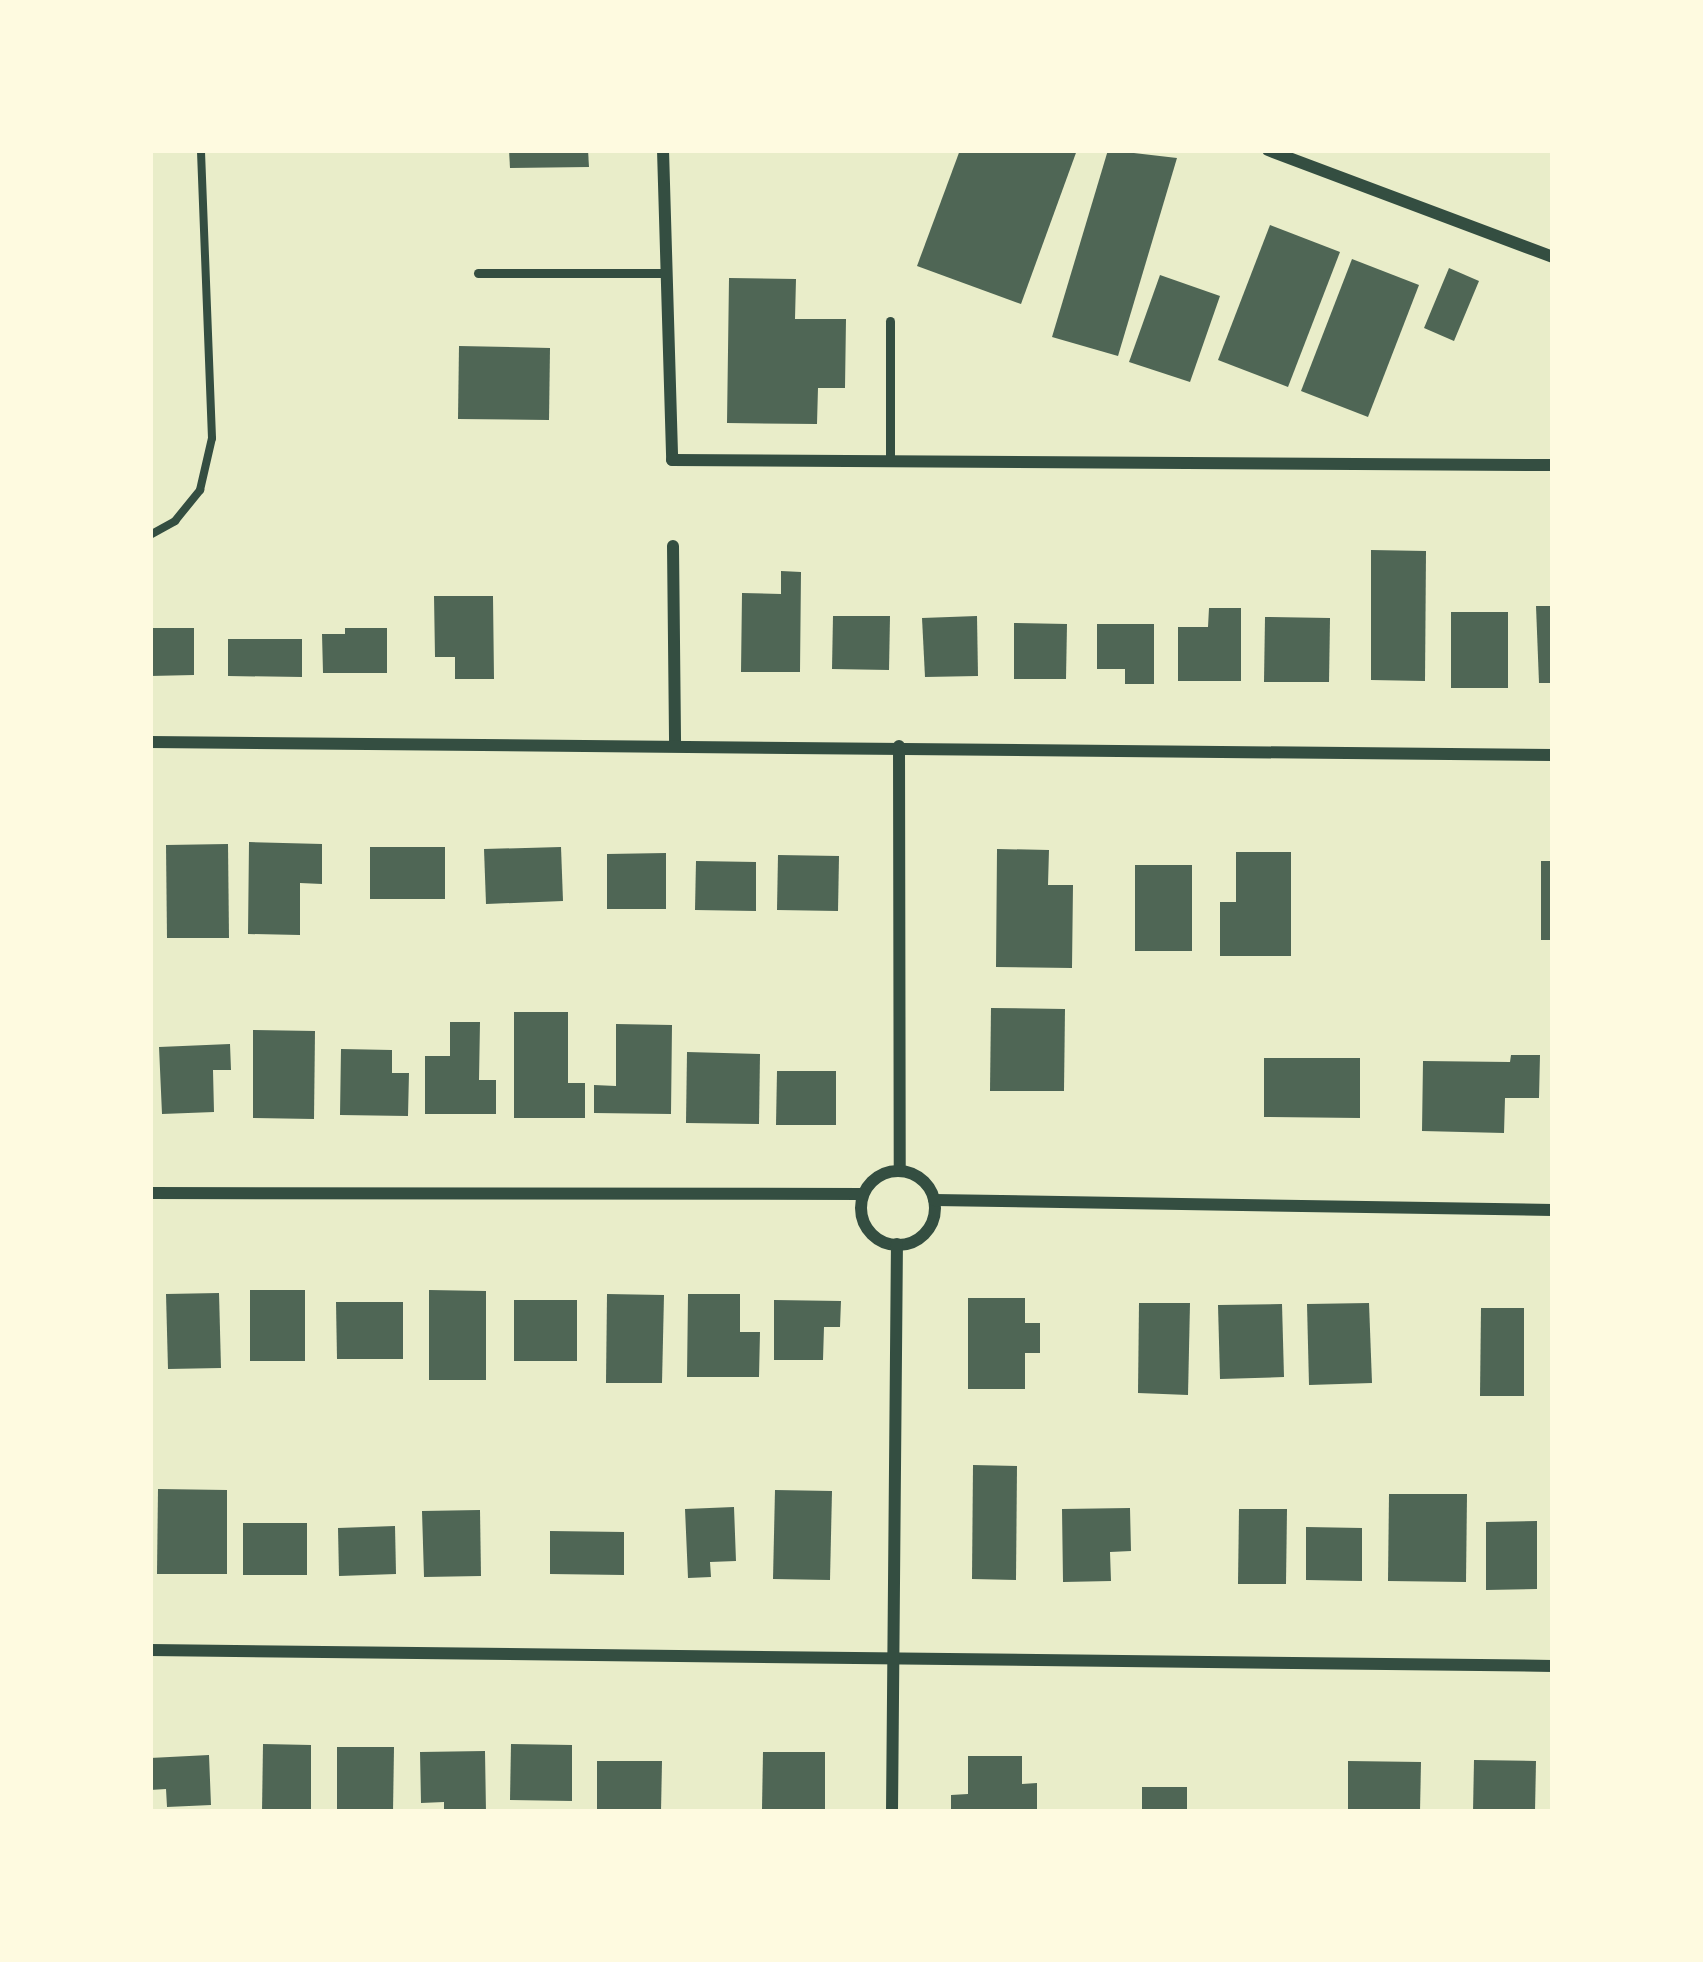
<!DOCTYPE html>
<html>
<head>
<meta charset="utf-8">
<style>
	body { margin:0 }
	#map { position:relative; width:1703px; height:1962px; overflow:hidden; background:#e9edc9; font-family:"Open Sans",sans-serif }
	div>[style] { position:absolute }
	.building>* { inset:0; background:#4f6655 }
	.path>* { height:8px; margin:-4px; padding:0 4px; transform-origin:4px; border-radius:4px; background:#344e41 }
	.service>* { height:9px; margin:-4.5px; padding:0 4.5px; transform-origin:4.5px; border-radius:4.5px; background:#344e41 }
	.minor>* { height:12px; margin:-6px; padding:0 6px; transform-origin:6px; border-radius:6px; background:#344e41 }
	.minor>.ring { margin:-6px; padding:0; box-sizing:content-box; background:none; border:12px solid #344e41; border-radius:50% }
	span { translate:-50% -50%; white-space:nowrap; text-align:center; line-height:1.15; -webkit-text-stroke:9px #fefae0; paint-order:stroke }
	.frame { position:absolute; inset:0; border:153px solid #fefae0; pointer-events:none }
</style>
</head>
<body>
<div id="map">
	<div class="building">
		<div style="clip-path:polygon(509px 150px,588px 150px,589px 167px,510px 168px)"></div>
		<div style="clip-path:polygon(960px 150px,1077px 150px,1021px 304px,917px 266px)"></div>
		<div style="clip-path:polygon(1108px 150px,1177px 158px,1118px 356px,1052px 337px)"></div>
		<div style="clip-path:polygon(1270px 225px,1340px 252px,1288px 387px,1218px 360px)"></div>
		<div style="clip-path:polygon(1352px 259px,1419px 285px,1368px 417px,1301px 391px)"></div>
		<div style="clip-path:polygon(1449px 268px,1479px 281px,1454px 341px,1424px 328px)"></div>
		<div style="clip-path:polygon(1160px 275px,1220px 296px,1190px 382px,1129px 362px)"></div>
		<div style="clip-path:polygon(729px 278px,796px 279px,795px 319px,846px 319px,845px 388px,818px 388px,817px 424px,727px 423px)"></div>
		<div style="clip-path:polygon(459px 346px,550px 348px,549px 420px,458px 419px)"></div>
		<div style="clip-path:polygon(1371px 550px,1426px 551px,1425px 681px,1371px 680px)"></div>
		<div style="clip-path:polygon(781px 571px,801px 572px,800px 672px,741px 672px,742px 593px,781px 594px)"></div>
		<div style="clip-path:polygon(434px 596px,493px 596px,494px 679px,455px 679px,455px 657px,435px 657px)"></div>
		<div style="clip-path:polygon(1536px 606px,1553px 606px,1553px 683px,1539px 683px)"></div>
		<div style="clip-path:polygon(1209px 608px,1241px 608px,1241px 681px,1178px 681px,1178px 627px,1208px 627px)"></div>
		<div style="clip-path:polygon(1451px 612px,1508px 612px,1508px 688px,1451px 688px)"></div>
		<div style="clip-path:polygon(833px 616px,890px 616px,889px 670px,832px 669px)"></div>
		<div style="clip-path:polygon(977px 616px,978px 676px,925px 677px,922px 618px)"></div>
		<div style="clip-path:polygon(1265px 617px,1330px 618px,1329px 682px,1264px 682px)"></div>
		<div style="clip-path:polygon(1014px 623px,1067px 624px,1066px 679px,1014px 679px)"></div>
		<div style="clip-path:polygon(1097px 624px,1154px 624px,1154px 684px,1125px 684px,1125px 669px,1097px 669px)"></div>
		<div style="clip-path:polygon(150px 628px,194px 628px,194px 675px,150px 676px)"></div>
		<div style="clip-path:polygon(345px 628px,387px 628px,387px 673px,323px 673px,322px 634px,345px 634px)"></div>
		<div style="clip-path:polygon(228px 639px,302px 639px,302px 677px,228px 676px)"></div>
		<div style="clip-path:polygon(249px 842px,322px 844px,322px 884px,300px 883px,300px 935px,248px 934px)"></div>
		<div style="clip-path:polygon(228px 844px,229px 938px,167px 938px,166px 845px)"></div>
		<div style="clip-path:polygon(370px 847px,445px 847px,445px 899px,370px 899px)"></div>
		<div style="clip-path:polygon(561px 847px,563px 901px,486px 904px,484px 849px)"></div>
		<div style="clip-path:polygon(997px 849px,1049px 850px,1048px 885px,1073px 885px,1072px 968px,996px 967px)"></div>
		<div style="clip-path:polygon(1236px 852px,1291px 852px,1291px 956px,1220px 956px,1220px 902px,1236px 902px)"></div>
		<div style="clip-path:polygon(666px 853px,666px 909px,607px 909px,607px 854px)"></div>
		<div style="clip-path:polygon(778px 855px,839px 856px,838px 911px,777px 910px)"></div>
		<div style="clip-path:polygon(696px 861px,756px 862px,756px 911px,695px 910px)"></div>
		<div style="clip-path:polygon(1541px 861px,1553px 861px,1553px 940px,1541px 940px)"></div>
		<div style="clip-path:polygon(1135px 865px,1192px 865px,1192px 951px,1135px 951px)"></div>
		<div style="clip-path:polygon(991px 1008px,1065px 1009px,1064px 1091px,990px 1091px)"></div>
		<div style="clip-path:polygon(514px 1012px,568px 1012px,568px 1083px,585px 1083px,585px 1118px,514px 1118px)"></div>
		<div style="clip-path:polygon(450px 1022px,480px 1022px,479px 1080px,496px 1080px,496px 1114px,425px 1114px,425px 1056px,450px 1056px)"></div>
		<div style="clip-path:polygon(616px 1024px,672px 1025px,671px 1114px,594px 1113px,594px 1085px,616px 1086px)"></div>
		<div style="clip-path:polygon(253px 1030px,315px 1031px,314px 1119px,253px 1118px)"></div>
		<div style="clip-path:polygon(230px 1044px,231px 1070px,213px 1070px,214px 1112px,162px 1114px,159px 1047px)"></div>
		<div style="clip-path:polygon(341px 1049px,392px 1050px,392px 1073px,409px 1073px,408px 1116px,340px 1115px)"></div>
		<div style="clip-path:polygon(687px 1052px,760px 1054px,759px 1124px,686px 1123px)"></div>
		<div style="clip-path:polygon(1511px 1055px,1540px 1055px,1539px 1098px,1505px 1098px,1504px 1133px,1422px 1131px,1423px 1061px,1510px 1062px)"></div>
		<div style="clip-path:polygon(1264px 1058px,1360px 1058px,1360px 1118px,1264px 1117px)"></div>
		<div style="clip-path:polygon(777px 1071px,836px 1071px,836px 1125px,776px 1125px)"></div>
		<div style="clip-path:polygon(250px 1290px,305px 1290px,305px 1361px,250px 1361px)"></div>
		<div style="clip-path:polygon(429px 1290px,486px 1291px,486px 1380px,429px 1380px)"></div>
		<div style="clip-path:polygon(219px 1293px,221px 1368px,168px 1369px,166px 1294px)"></div>
		<div style="clip-path:polygon(607px 1294px,664px 1295px,662px 1383px,606px 1383px)"></div>
		<div style="clip-path:polygon(688px 1294px,740px 1294px,740px 1332px,760px 1332px,759px 1377px,687px 1377px)"></div>
		<div style="clip-path:polygon(968px 1298px,1025px 1298px,1025px 1323px,1040px 1323px,1040px 1353px,1025px 1353px,1025px 1389px,968px 1389px)"></div>
		<div style="clip-path:polygon(514px 1300px,577px 1300px,577px 1361px,514px 1361px)"></div>
		<div style="clip-path:polygon(774px 1300px,841px 1301px,840px 1327px,824px 1327px,823px 1360px,774px 1360px)"></div>
		<div style="clip-path:polygon(336px 1302px,403px 1302px,403px 1359px,337px 1359px)"></div>
		<div style="clip-path:polygon(1139px 1303px,1190px 1303px,1188px 1395px,1138px 1393px)"></div>
		<div style="clip-path:polygon(1369px 1303px,1372px 1383px,1309px 1385px,1307px 1304px)"></div>
		<div style="clip-path:polygon(1282px 1304px,1284px 1377px,1220px 1379px,1218px 1305px)"></div>
		<div style="clip-path:polygon(1481px 1308px,1524px 1308px,1524px 1396px,1480px 1396px)"></div>
		<div style="clip-path:polygon(973px 1465px,1017px 1466px,1016px 1580px,972px 1579px)"></div>
		<div style="clip-path:polygon(158px 1489px,227px 1490px,227px 1574px,157px 1574px)"></div>
		<div style="clip-path:polygon(775px 1490px,832px 1491px,830px 1580px,773px 1579px)"></div>
		<div style="clip-path:polygon(1389px 1494px,1467px 1494px,1466px 1582px,1388px 1581px)"></div>
		<div style="clip-path:polygon(734px 1507px,736px 1561px,710px 1562px,711px 1577px,688px 1578px,685px 1509px)"></div>
		<div style="clip-path:polygon(1130px 1508px,1131px 1551px,1110px 1552px,1111px 1581px,1063px 1582px,1062px 1509px)"></div>
		<div style="clip-path:polygon(1239px 1509px,1287px 1509px,1286px 1584px,1238px 1584px)"></div>
		<div style="clip-path:polygon(480px 1510px,481px 1576px,424px 1577px,422px 1511px)"></div>
		<div style="clip-path:polygon(1537px 1521px,1537px 1589px,1486px 1590px,1486px 1522px)"></div>
		<div style="clip-path:polygon(243px 1523px,307px 1523px,307px 1575px,243px 1575px)"></div>
		<div style="clip-path:polygon(395px 1526px,396px 1574px,339px 1576px,338px 1528px)"></div>
		<div style="clip-path:polygon(1306px 1527px,1362px 1528px,1362px 1581px,1306px 1580px)"></div>
		<div style="clip-path:polygon(550px 1531px,624px 1532px,624px 1575px,550px 1574px)"></div>
		<div style="clip-path:polygon(263px 1744px,311px 1745px,311px 1812px,262px 1812px)"></div>
		<div style="clip-path:polygon(511px 1744px,572px 1745px,572px 1801px,510px 1800px)"></div>
		<div style="clip-path:polygon(337px 1747px,394px 1747px,393px 1812px,337px 1812px)"></div>
		<div style="clip-path:polygon(485px 1751px,486px 1812px,444px 1812px,444px 1802px,421px 1803px,420px 1752px)"></div>
		<div style="clip-path:polygon(763px 1752px,825px 1752px,825px 1812px,762px 1809px)"></div>
		<div style="clip-path:polygon(209px 1755px,211px 1805px,167px 1807px,166px 1789px,150px 1790px,150px 1758px)"></div>
		<div style="clip-path:polygon(968px 1756px,1022px 1756px,1022px 1784px,1037px 1783px,1037px 1812px,951px 1812px,951px 1795px,968px 1794px)"></div>
		<div style="clip-path:polygon(1474px 1760px,1536px 1761px,1535px 1812px,1473px 1812px)"></div>
		<div style="clip-path:polygon(597px 1761px,662px 1761px,661px 1812px,597px 1812px)"></div>
		<div style="clip-path:polygon(1348px 1761px,1421px 1762px,1420px 1812px,1348px 1812px)"></div>
		<div style="clip-path:polygon(1142px 1787px,1187px 1787px,1187px 1812px,1142px 1812px)"></div>
	</div>
	<div class="path">
		<div style="left:150px;top:535px;width:29px;rotate:-29deg"></div>
		<div style="left:175px;top:521px;width:40px;rotate:-51deg"></div>
		<div style="left:200px;top:490px;width:53px;rotate:-77deg"></div>
		<div style="left:212px;top:438px;width:288px;rotate:-92.2deg"></div>
	</div>
	<div class="service">
		<div style="left:478px;top:273px;width:184px"></div>
		<div style="left:890px;top:321px;width:141px;rotate:90deg"></div>
	</div>
	<div class="minor">
		<div style="left:663px;top:150px;width:310px;rotate:88.3deg"></div>
		<div style="left:672px;top:460px;width:881px;rotate:0.33deg"></div>
		<div style="left:1268px;top:150px;width:304px;rotate:20.6deg"></div>
		<div style="left:673px;top:546px;width:199px;rotate:89.4deg"></div>
		<div style="left:150px;top:742px;width:1403px;rotate:0.53deg"></div>
		<div style="left:899px;top:746px;width:425px;rotate:89.9deg"></div>
		<div class="ring" style="left:861px;top:1171px;width:62px;height:62px"></div>
		<div style="left:150px;top:1193px;width:713px;rotate:0.08deg"></div>
		<div style="left:934px;top:1200px;width:619px;rotate:0.93deg"></div>
		<div style="left:150px;top:1650px;width:1403px;rotate:0.65deg"></div>
		<div style="left:892px;top:1812px;width:568px;rotate:-89.5deg"></div>
	</div>
	<div class="frame"></div>
</div>
</body>
</html>
